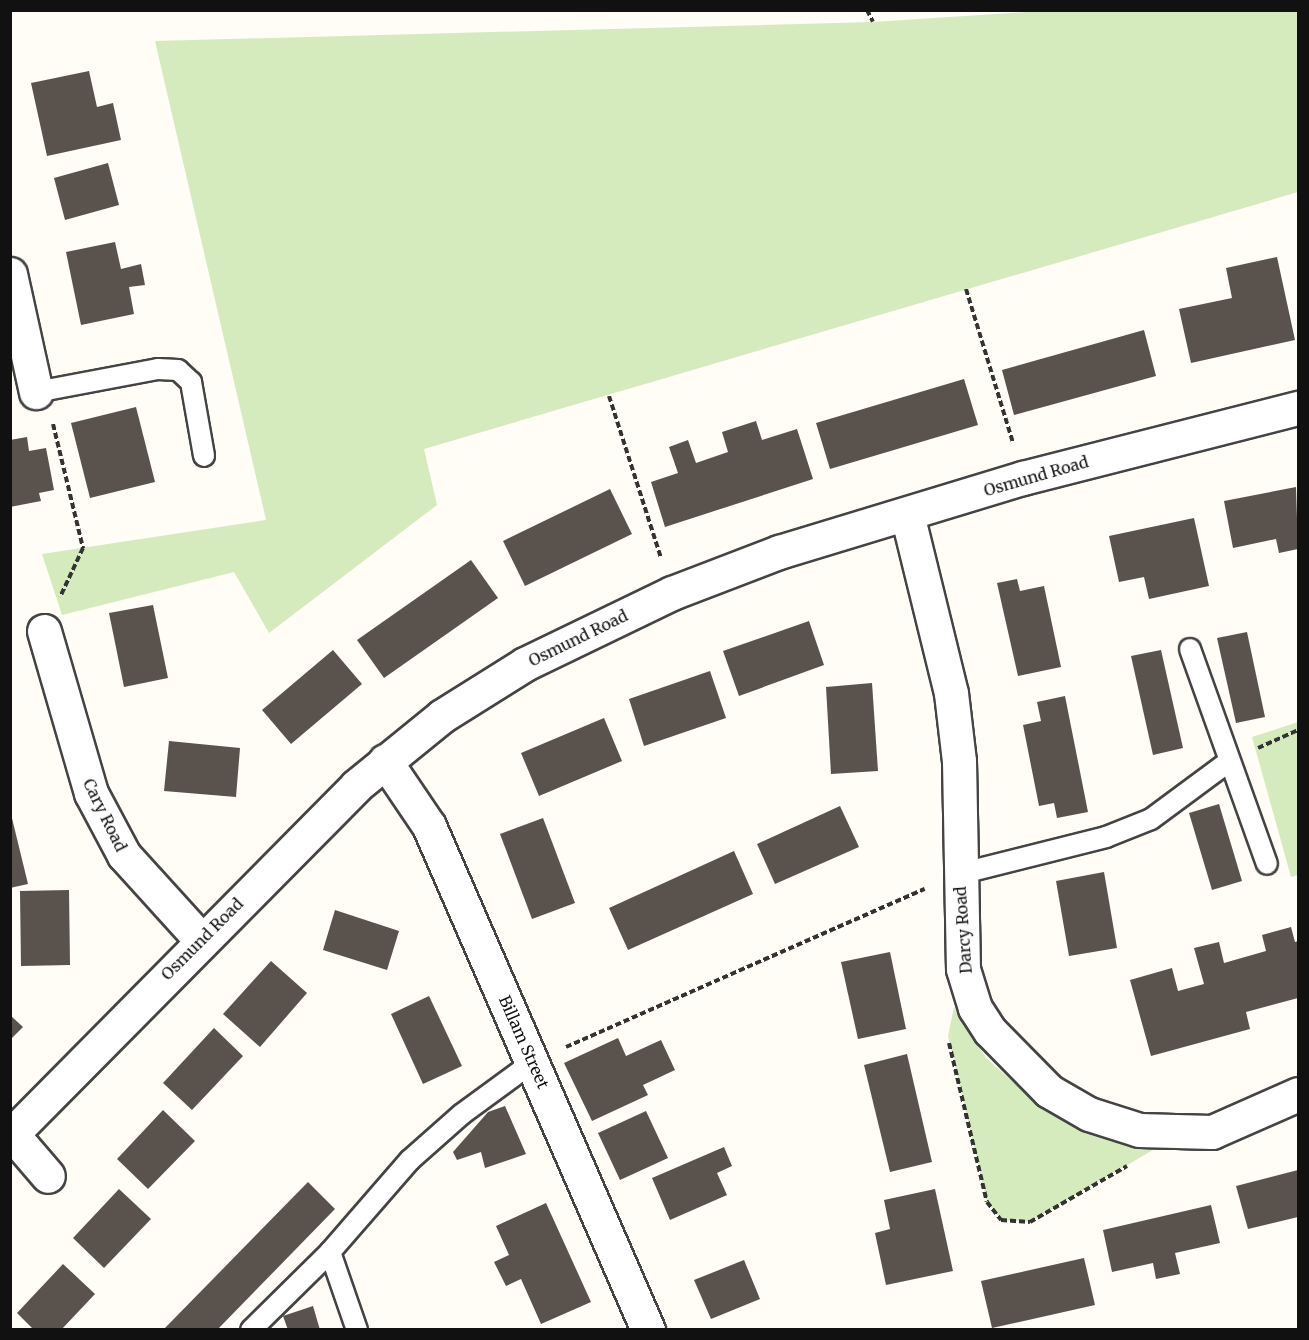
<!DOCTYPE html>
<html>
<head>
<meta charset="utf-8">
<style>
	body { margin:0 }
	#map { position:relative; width:1309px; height:1340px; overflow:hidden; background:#fffdf5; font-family:Merriweather,serif }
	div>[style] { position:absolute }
	.green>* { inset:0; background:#d5ebbd }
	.building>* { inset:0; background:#5a524d }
	.path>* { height:4px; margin-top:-2px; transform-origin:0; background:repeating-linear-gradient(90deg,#333 0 6px,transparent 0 9px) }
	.roads { filter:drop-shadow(2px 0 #444) drop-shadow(-2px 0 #444) drop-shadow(0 2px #444) drop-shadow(0 -2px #444) }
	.lane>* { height:20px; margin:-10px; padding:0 10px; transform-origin:10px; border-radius:10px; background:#fff }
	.street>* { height:33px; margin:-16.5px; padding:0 16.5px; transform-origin:16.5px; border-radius:16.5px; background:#fff }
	span { translate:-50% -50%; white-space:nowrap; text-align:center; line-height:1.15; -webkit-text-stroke:6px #fff; paint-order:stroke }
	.street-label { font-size:16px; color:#111 }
	.frame { position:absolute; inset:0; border:12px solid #111; pointer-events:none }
</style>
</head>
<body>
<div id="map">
	<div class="green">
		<div style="clip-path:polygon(1058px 10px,1298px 11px,1298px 192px,424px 449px,437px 505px,269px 633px,234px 572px,62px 615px,42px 554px,266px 520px,155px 41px,873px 22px)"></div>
		<div style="clip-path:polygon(1298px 722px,1298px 875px,1291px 877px,1252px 737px)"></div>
		<div style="clip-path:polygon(954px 1007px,986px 1058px,1029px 1096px,1080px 1128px,1153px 1150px,1030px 1222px,1001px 1220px,987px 1202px,948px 1036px)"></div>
	</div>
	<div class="building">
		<div style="clip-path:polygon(89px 71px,97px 107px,113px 103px,121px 140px,47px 156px,31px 83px)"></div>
		<div style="clip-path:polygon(108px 163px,119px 205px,65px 220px,54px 178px)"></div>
		<div style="clip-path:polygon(115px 242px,121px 269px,141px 264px,145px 285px,129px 287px,134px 314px,81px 325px,66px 252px)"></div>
		<div style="clip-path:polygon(1277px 257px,1295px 340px,1191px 363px,1179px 309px,1232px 298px,1226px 268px)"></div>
		<div style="clip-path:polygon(1144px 330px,1156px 376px,1014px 415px,1002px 370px)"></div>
		<div style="clip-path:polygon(964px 379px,978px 425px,830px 469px,816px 423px)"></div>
		<div style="clip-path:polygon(136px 407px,155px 482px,90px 498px,71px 423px)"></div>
		<div style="clip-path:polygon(756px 421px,762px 440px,797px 429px,813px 479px,665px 527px,651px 482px,678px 473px,669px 447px,688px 440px,696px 463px,728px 452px,722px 432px)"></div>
		<div style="clip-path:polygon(27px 437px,29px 451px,46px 448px,54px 490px,39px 493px,41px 501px,10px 507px,10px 440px)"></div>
		<div style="clip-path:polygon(1296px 487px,1298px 549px,1279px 553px,1276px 539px,1233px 548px,1224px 501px)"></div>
		<div style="clip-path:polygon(610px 489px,632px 534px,525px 586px,503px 541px)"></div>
		<div style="clip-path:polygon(1194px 518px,1209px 586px,1149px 599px,1144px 577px,1119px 582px,1109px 536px)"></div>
		<div style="clip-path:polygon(471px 560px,498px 598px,384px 678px,357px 640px)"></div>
		<div style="clip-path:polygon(1017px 579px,1020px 591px,1044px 586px,1061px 667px,1018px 676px,997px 583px)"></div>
		<div style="clip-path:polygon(153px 605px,168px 678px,124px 687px,109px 613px)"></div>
		<div style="clip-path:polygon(809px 621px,824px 665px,739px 696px,723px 651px)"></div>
		<div style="clip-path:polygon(1247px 632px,1265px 717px,1236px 723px,1217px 638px)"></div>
		<div style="clip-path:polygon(333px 650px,362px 684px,291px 744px,262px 710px)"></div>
		<div style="clip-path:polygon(1161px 650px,1183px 748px,1153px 755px,1131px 656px)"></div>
		<div style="clip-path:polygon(710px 671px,726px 718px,644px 746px,629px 699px)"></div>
		<div style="clip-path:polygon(872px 683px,878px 771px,831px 774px,826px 687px)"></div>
		<div style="clip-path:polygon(1065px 696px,1088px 812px,1057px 818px,1054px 803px,1039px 806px,1023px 725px,1041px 721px,1037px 702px)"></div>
		<div style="clip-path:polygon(604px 718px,622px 761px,539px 796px,521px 753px)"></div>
		<div style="clip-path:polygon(169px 741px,240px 748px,236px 797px,164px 791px)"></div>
		<div style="clip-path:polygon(1219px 804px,1242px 881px,1212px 890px,1189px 813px)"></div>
		<div style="clip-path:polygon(840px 806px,859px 847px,775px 884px,757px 844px)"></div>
		<div style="clip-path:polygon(10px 810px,28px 884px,10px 888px)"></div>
		<div style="clip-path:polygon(543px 818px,575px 903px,532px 919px,500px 834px)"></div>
		<div style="clip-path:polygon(734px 851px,753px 894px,628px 950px,609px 908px)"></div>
		<div style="clip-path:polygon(1104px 872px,1117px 948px,1069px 956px,1056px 881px)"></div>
		<div style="clip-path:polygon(69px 890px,70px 965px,21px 966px,20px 891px)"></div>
		<div style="clip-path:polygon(335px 910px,399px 931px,387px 970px,323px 950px)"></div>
		<div style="clip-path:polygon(1291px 927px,1295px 942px,1298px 941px,1298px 998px,1246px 1012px,1250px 1029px,1151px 1056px,1130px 980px,1172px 968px,1178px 991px,1204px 984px,1194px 948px,1219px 942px,1224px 963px,1266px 951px,1262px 935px)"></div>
		<div style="clip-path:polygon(890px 952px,906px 1029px,858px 1039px,841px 962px)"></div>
		<div style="clip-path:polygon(271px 961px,307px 993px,260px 1047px,223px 1014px)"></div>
		<div style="clip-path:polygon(429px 996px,462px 1066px,423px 1084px,391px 1014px)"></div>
		<div style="clip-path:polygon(10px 1015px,23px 1027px,10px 1040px)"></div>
		<div style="clip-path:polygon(214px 1028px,243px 1056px,192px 1110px,163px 1083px)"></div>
		<div style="clip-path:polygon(618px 1038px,626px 1056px,661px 1040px,675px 1070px,643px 1085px,648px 1095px,592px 1121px,564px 1063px)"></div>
		<div style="clip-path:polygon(907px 1054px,932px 1162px,890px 1172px,864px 1065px)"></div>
		<div style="clip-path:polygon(505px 1106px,526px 1154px,485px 1168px,481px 1152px,457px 1160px,453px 1152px,488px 1112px)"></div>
		<div style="clip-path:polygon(163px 1110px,195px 1141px,148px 1189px,117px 1159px)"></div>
		<div style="clip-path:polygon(646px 1111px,668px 1158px,620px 1180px,598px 1133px)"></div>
		<div style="clip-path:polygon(724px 1147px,732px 1166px,717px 1173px,727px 1195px,670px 1220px,652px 1178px)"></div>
		<div style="clip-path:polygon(1298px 1170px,1298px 1217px,1248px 1229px,1236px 1186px)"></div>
		<div style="clip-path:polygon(308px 1182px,335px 1209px,217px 1330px,163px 1330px)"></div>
		<div style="clip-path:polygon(119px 1189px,151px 1219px,104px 1268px,73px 1238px)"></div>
		<div style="clip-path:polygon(935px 1189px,953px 1271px,886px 1285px,875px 1233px,890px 1229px,884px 1200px)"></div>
		<div style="clip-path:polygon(546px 1203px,591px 1302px,541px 1324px,521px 1279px,506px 1286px,494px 1262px,509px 1255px,496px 1226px)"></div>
		<div style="clip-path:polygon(1211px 1205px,1220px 1243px,1175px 1253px,1180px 1274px,1156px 1279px,1153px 1263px,1112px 1272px,1103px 1230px)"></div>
		<div style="clip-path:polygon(1084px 1258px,1095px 1305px,992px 1328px,981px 1281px)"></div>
		<div style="clip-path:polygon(744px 1260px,760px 1299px,711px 1319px,694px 1280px)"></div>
		<div style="clip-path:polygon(63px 1264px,95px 1294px,61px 1330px,34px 1330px,17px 1313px)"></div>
		<div style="clip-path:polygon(313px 1306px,320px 1330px,288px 1330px,283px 1316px)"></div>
	</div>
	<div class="path">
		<div style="left:867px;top:10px;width:13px;rotate:63deg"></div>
		<div style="left:966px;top:289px;width:161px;rotate:73deg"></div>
		<div style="left:609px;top:396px;width:170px;rotate:72.2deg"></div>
		<div style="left:53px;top:424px;width:128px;rotate:76.4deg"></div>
		<div style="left:83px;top:548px;width:54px;rotate:115.1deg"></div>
		<div style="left:1258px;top:748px;width:44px;rotate:-24.2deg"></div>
		<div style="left:949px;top:1043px;width:163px;rotate:76.6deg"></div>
		<div style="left:987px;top:1202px;width:23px;rotate:52deg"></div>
		<div style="left:1001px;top:1220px;width:29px;rotate:4deg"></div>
		<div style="left:1030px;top:1222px;width:112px;rotate:-30deg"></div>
		<div style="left:566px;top:1047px;width:392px;rotate:-23.8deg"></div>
	</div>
	<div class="roads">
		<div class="lane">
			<div style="left:36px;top:392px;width:124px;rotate:-10.7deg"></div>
			<div style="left:158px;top:369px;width:20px;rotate:3deg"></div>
			<div style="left:178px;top:370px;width:18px;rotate:43deg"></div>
			<div style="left:191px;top:382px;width:75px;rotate:80deg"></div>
			<div style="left:1190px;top:649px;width:228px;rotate:70.3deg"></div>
			<div style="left:959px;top:874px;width:152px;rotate:-14.1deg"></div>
			<div style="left:1106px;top:837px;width:48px;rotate:-21.8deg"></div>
			<div style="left:1151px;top:819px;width:96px;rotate:-36.5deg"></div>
			<div style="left:330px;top:1252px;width:83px;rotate:70.9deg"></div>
			<div style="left:251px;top:1330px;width:111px;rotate:-44.6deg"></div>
			<div style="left:330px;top:1252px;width:122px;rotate:-49deg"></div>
			<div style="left:410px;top:1160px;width:69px;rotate:-41.5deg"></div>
			<div style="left:462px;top:1114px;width:88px;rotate:-36.2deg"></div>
		</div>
		<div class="street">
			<div style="left:10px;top:274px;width:121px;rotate:77.6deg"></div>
			<div style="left:907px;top:514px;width:184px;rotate:76.2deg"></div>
			<div style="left:951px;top:693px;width:68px;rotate:83.3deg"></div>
			<div style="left:959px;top:761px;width:208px;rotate:88.9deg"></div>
			<div style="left:963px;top:969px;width:41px;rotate:72.9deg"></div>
			<div style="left:975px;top:1008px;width:27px;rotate:57deg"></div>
			<div style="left:990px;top:1031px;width:84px;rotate:45.5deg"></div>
			<div style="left:1049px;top:1091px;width:46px;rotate:29.9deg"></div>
			<div style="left:1089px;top:1114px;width:52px;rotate:17.7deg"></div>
			<div style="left:1139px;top:1130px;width:73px;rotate:1.6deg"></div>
			<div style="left:1212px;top:1132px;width:94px;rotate:-23.8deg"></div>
			<div style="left:44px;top:631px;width:169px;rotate:73.8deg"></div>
			<div style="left:91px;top:793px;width:70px;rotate:62deg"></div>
			<div style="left:124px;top:855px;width:115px;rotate:47.8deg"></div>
			<div style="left:385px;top:761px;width:78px;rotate:55.9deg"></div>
			<div style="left:429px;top:826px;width:550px;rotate:66.51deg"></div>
			<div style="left:12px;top:1134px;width:55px;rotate:49.4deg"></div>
			<div style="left:10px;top:1136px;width:492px;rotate:-45.3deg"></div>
			<div style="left:356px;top:786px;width:111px;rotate:-39.1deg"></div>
			<div style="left:442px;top:716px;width:98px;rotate:-32.1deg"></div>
			<div style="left:525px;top:664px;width:163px;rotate:-25.8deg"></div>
			<div style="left:672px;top:593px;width:115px;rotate:-21deg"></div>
			<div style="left:779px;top:552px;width:255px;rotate:-16.9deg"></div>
			<div style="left:1023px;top:478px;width:284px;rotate:-14.3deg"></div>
		</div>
	</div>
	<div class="street-label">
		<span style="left:1036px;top:476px;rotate:-16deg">Osmund Road</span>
		<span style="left:578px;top:638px;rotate:-26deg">Osmund Road</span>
		<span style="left:105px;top:815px;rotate:64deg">Cary Road</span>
		<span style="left:963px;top:930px;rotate:-94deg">Darcy Road</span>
		<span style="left:202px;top:939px;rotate:-45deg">Osmund Road</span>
		<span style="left:524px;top:1042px;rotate:66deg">Billam Street</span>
	</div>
	<div class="frame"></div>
</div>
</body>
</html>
